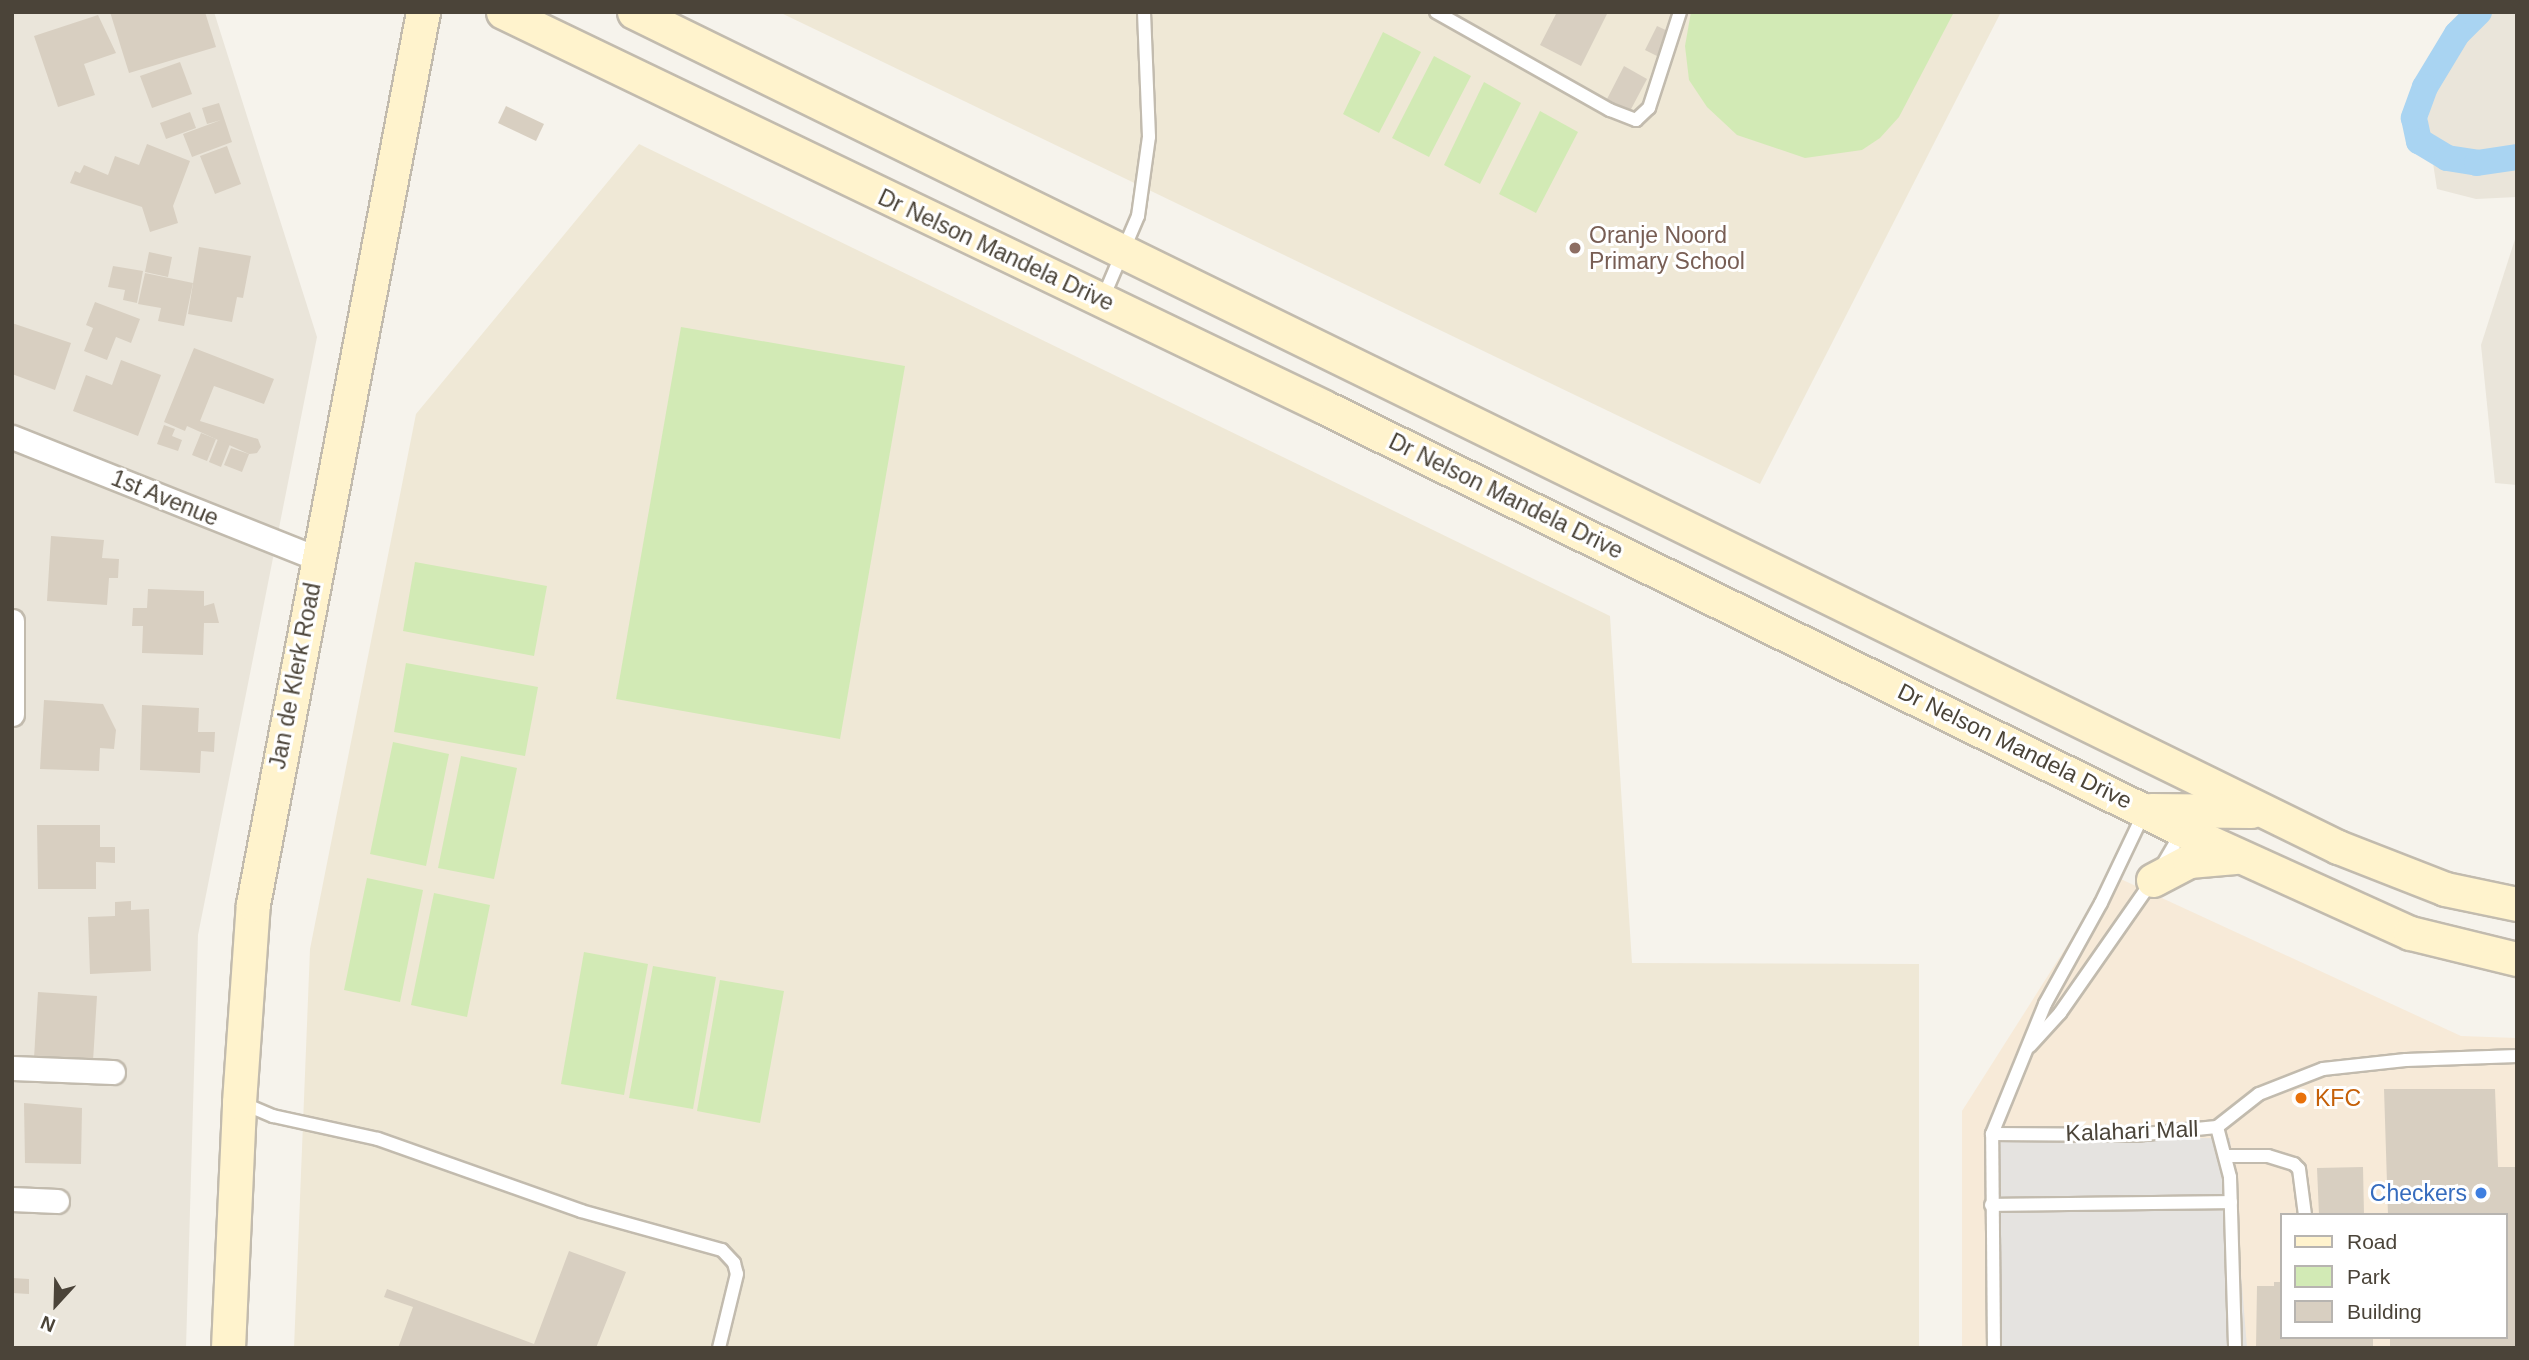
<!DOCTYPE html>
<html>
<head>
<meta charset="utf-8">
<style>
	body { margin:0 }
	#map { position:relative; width:2529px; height:1360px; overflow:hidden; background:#f6f3ec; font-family:Helvetica,sans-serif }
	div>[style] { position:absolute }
	.residential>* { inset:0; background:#eae5da }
	.commercial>* { inset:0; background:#f7ead8 }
	.education>* { inset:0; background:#efe8d6 }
	.green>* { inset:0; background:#d2eab5 }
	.parking>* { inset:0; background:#e5e3e0 }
	.canal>* { height:26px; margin:-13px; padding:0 13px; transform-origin:13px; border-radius:13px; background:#a9d4f2 }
	.building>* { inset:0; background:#d8cfc1 }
	.roads { filter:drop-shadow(2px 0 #c2bbae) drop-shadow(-2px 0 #c2bbae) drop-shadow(0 2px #c2bbae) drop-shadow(0 -2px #c2bbae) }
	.lane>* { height:12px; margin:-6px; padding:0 6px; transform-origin:6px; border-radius:6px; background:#fff }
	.street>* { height:23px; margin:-11.5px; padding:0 11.5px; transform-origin:11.5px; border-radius:11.5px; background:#fff }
	.secondary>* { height:33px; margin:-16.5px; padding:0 16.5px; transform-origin:16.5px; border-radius:16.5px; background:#fff3cd }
	.dots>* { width:19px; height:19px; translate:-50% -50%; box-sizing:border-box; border:4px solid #fff; border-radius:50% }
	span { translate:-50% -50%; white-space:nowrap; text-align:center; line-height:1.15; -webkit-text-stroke:6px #fff; paint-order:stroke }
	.education-label { font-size:23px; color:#785e54 }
	.left { translate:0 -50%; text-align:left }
	.street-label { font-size:23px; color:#4b4439 }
	.food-label { font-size:23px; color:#c56008 }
	.shop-label { font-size:23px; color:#366cbe }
	.right { translate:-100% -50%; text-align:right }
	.frame { position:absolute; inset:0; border:14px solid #4b4439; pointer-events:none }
	.legend { position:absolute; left:2280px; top:1213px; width:228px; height:126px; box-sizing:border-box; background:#fff; border:2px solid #b7b4b0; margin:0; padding:9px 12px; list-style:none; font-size:21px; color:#4b4439 }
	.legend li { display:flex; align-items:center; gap:14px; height:35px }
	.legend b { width:35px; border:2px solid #b7b4b0 }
	.north { position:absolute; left:21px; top:1269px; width:70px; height:70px; -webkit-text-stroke:5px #fff; paint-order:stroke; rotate:202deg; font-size:19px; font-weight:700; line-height:28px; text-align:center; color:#4b4439 }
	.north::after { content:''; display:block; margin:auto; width:24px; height:32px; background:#4b4439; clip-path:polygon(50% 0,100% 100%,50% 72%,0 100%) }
</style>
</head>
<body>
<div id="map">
	<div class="residential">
		<div style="clip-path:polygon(12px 12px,214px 12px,317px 337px,198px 935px,186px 1348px,12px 1348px)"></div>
		<div style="clip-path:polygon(2492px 12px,2517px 12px,2517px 197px,2476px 199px,2437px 189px,2427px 124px,2432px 92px,2463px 41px)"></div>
		<div style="clip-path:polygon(2517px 233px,2517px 485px,2495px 483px,2481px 345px)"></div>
	</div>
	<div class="commercial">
		<div style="clip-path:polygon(evenodd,2112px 875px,2461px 1036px,2517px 1038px,2517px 1348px,1962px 1348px,1962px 1111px,2112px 875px,2282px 1215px,2506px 1215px,2506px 1337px,2282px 1337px,2282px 1215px)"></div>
	</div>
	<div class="education">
		<div style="clip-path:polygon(779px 12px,2001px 12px,1760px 484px)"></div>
		<div style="clip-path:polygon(639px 144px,1610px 616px,1632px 963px,1919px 964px,1919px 1348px,294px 1348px,310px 949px,416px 414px)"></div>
	</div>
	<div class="green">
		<div style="clip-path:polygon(1691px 12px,1954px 12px,1899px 117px,1880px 138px,1862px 150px,1805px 158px,1737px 135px,1707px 107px,1689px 80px,1685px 46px)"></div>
		<div style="clip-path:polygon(1383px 32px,1421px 52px,1379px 133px,1343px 114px)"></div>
		<div style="clip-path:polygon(1434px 56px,1471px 76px,1429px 157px,1392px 138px)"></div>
		<div style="clip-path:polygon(1484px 82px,1521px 103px,1480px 184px,1444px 165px)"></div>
		<div style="clip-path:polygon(1540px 111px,1578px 132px,1536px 213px,1499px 194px)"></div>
		<div style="clip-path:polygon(681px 327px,905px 366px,840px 739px,616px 699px)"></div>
		<div style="clip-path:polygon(415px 562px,547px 586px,534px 656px,403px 631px)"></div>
		<div style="clip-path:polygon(406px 663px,538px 687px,525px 756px,394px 732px)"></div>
		<div style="clip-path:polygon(393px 742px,449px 754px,426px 866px,370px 854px)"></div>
		<div style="clip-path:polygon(461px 756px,517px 768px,494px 879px,438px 868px)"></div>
		<div style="clip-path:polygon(367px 878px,423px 890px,400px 1002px,344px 990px)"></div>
		<div style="clip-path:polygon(434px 893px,490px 905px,467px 1017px,411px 1005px)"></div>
		<div style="clip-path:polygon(584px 952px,648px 964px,624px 1095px,561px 1084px)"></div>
		<div style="clip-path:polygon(653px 966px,716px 977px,693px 1109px,629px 1098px)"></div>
		<div style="clip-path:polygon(720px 980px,784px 991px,760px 1123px,697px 1111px)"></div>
	</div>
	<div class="parking">
		<div style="clip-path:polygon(2230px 1138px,2247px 1348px,1988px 1348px,1987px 1139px)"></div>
	</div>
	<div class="canal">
		<div style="left:2479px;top:12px;width:31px;rotate:135deg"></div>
		<div style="left:2457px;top:34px;width:62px;rotate:121.1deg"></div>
		<div style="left:2425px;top:87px;width:33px;rotate:110deg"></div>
		<div style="left:2414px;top:118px;width:24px;rotate:78deg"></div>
		<div style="left:2419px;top:141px;width:33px;rotate:31deg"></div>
		<div style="left:2447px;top:158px;width:30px;rotate:9deg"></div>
		<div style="left:2477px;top:163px;width:40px;rotate:-8.5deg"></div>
	</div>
	<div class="building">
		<div style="clip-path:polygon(110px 12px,205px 12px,216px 47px,129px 73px)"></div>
		<div style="clip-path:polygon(1557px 12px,1608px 12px,1581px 66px,1540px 45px)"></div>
		<div style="clip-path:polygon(98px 15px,116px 53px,84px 64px,95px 95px,58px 107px,34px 36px)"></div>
		<div style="clip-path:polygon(1657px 26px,1670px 32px,1657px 56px,1645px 50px)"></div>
		<div style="clip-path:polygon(180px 62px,192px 94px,152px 108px,140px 76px)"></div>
		<div style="clip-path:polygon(1624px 66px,1647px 79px,1630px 111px,1607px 99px)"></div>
		<div style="clip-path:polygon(219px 103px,232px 142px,192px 157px,183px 134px,221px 120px,207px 124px,202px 108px)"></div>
		<div style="clip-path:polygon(506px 106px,544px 124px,536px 141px,498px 123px)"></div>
		<div style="clip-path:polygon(190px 112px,196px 128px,166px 139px,160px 123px)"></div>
		<div style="clip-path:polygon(147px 144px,190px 161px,173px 206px,178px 223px,150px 232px,142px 207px,70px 183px,75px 171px,80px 173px,84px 165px,108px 175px,115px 156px,139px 165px)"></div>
		<div style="clip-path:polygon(227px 146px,241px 184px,215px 194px,200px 156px)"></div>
		<div style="clip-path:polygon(199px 247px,251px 256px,243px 298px,237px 297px,232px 322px,188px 314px)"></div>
		<div style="clip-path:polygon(149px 252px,172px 257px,168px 277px,145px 272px)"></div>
		<div style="clip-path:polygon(113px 266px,143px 271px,137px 303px,123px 300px,125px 290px,108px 287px)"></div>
		<div style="clip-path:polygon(145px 273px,193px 283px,184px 326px,158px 321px,161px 308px,138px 304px)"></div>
		<div style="clip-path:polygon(95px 302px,140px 319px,131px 343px,116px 337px,107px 360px,84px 351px,93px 328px,86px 325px)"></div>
		<div style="clip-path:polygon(12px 323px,71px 343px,55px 390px,12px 374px)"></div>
		<div style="clip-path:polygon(194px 348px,274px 379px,264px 404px,214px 386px,200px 421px,258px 439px,261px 447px,257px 453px,249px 454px,187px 426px,185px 431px,164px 422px)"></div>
		<div style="clip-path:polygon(121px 360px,161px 375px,138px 436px,73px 411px,86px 375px,112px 385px)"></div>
		<div style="clip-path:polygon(164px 425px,175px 429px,172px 436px,182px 440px,178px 451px,157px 444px)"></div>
		<div style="clip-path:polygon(201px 433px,216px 439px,207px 461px,192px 455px)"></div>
		<div style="clip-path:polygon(218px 439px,230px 444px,221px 467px,209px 462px)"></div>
		<div style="clip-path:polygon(231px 448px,249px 454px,242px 472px,224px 465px)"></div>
		<div style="clip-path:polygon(51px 536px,104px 540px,102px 558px,119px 559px,118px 578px,109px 578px,107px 605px,47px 601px)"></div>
		<div style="clip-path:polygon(148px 589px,204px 591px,204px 606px,214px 603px,219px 623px,204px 623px,203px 655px,142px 653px,143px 626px,132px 626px,133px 608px,147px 608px)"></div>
		<div style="clip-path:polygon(44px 700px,103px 704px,116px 730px,114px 749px,100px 748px,99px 771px,40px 769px)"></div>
		<div style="clip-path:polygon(142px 705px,199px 708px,198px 732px,215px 732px,214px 752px,201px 751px,200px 773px,140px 770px)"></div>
		<div style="clip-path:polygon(37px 825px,100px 825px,100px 847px,115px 847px,115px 863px,96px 862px,96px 889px,38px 889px)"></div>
		<div style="clip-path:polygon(131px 901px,131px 910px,149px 909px,151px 971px,90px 974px,88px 917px,115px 916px,115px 902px)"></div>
		<div style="clip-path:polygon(38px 992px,97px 996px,93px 1061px,34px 1058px)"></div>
		<div style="clip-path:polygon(2384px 1089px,2495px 1089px,2498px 1167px,2517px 1167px,2517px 1348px,2390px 1348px,2390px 1337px,2506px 1337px,2506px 1215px,2388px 1215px)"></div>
		<div style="clip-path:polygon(24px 1103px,82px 1108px,81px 1164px,25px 1163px)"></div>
		<div style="clip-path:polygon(2363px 1167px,2364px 1215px,2319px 1215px,2317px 1168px)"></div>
		<div style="clip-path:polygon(569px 1251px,626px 1272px,596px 1348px,398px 1348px,413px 1307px,384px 1297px,387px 1289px,534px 1344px)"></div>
		<div style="clip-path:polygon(12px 1278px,29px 1279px,29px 1294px,12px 1293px)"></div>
		<div style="clip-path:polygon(2274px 1282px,2282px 1282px,2282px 1337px,2373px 1337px,2373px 1348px,2256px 1348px,2257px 1286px,2274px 1286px)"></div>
	</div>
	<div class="roads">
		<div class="lane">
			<div style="left:1436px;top:12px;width:200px;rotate:29.4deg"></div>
			<div style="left:1610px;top:110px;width:28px;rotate:21deg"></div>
			<div style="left:1636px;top:120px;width:18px;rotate:-43deg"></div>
			<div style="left:1649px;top:108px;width:101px;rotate:-72.1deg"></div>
			<div style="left:1103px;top:298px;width:89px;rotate:-66.9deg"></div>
			<div style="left:1138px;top:216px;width:80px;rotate:-82.1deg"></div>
			<div style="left:1149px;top:137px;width:125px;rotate:-92.3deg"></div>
			<div style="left:2162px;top:866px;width:42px;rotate:-59.7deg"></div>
			<div style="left:2030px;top:1046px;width:45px;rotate:-47.7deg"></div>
			<div style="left:2060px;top:1013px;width:161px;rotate:-55.1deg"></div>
			<div style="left:242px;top:1103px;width:34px;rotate:23deg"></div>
			<div style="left:273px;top:1116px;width:107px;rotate:12.4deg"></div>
			<div style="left:378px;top:1139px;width:215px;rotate:19.5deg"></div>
			<div style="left:581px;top:1211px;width:146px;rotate:15.5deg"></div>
			<div style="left:722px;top:1250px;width:18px;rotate:47deg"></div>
			<div style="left:734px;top:1263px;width:11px;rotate:75deg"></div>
			<div style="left:737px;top:1274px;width:76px;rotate:103.7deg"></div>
			<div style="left:2217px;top:1127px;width:53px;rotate:-38.2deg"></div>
			<div style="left:2259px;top:1094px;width:69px;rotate:-21.3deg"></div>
			<div style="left:2323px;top:1069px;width:83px;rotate:-6.2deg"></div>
			<div style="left:2406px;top:1060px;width:111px;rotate:-2.1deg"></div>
			<div style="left:1992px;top:1134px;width:143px;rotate:0.4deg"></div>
			<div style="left:2135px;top:1135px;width:82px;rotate:-5.6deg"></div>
			<div style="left:2217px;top:1127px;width:52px;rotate:75.4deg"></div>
			<div style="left:2230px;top:1177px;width:171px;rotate:88.3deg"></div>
			<div style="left:2226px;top:1156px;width:42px"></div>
			<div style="left:2268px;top:1156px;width:27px;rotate:17deg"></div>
			<div style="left:2294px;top:1164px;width:7px;rotate:45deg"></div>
			<div style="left:2299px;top:1169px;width:46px;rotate:82.6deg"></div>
			<div style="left:1991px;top:1205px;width:240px;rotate:-0.7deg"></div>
			<div style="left:1994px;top:1348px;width:214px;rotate:-90.5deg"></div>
			<div style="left:1992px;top:1134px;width:140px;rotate:-67.8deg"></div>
			<div style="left:2045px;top:1004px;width:115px;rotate:-61deg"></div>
			<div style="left:2101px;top:903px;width:100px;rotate:-64.5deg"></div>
		</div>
		<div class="street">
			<div style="left:12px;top:437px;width:330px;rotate:21.7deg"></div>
			<div style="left:12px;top:621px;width:93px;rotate:90deg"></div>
			<div style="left:12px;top:1068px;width:101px;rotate:2.3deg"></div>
			<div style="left:12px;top:1199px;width:45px;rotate:2.5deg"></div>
		</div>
		<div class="secondary">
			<div style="left:503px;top:12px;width:911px;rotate:25.69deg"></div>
			<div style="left:1324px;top:407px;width:958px;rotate:26.22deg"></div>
			<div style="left:2183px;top:830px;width:249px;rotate:24.4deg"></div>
			<div style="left:2410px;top:933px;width:110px;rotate:13.7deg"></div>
			<div style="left:634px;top:12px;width:1898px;rotate:26.11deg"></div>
			<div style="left:2338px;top:847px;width:115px;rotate:21.4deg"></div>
			<div style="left:2445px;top:889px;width:74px;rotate:11.8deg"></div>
			<div style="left:2151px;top:810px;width:100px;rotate:0.6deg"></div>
			<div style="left:2153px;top:880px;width:41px;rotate:-27.8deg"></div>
			<div style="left:2189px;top:861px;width:46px;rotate:-5deg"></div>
			<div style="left:228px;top:1348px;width:246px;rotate:-87.4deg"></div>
			<div style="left:239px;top:1102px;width:198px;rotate:-86deg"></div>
			<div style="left:253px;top:904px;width:908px;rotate:-79.21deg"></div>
		</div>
	</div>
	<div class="dots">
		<div style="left:1575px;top:248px;background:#8d6e63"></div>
		<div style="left:2301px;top:1098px;background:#e8710a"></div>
		<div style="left:2481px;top:1193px;background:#3f7fe0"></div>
	</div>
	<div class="education-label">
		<span class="left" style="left:1589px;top:248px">Oranje Noord<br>Primary School</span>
	</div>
	<div class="street-label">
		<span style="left:996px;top:250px;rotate:25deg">Dr Nelson Mandela Drive</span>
		<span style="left:1506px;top:496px;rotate:26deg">Dr Nelson Mandela Drive</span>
		<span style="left:165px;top:498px;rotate:22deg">1st Avenue</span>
		<span style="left:295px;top:676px;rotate:-79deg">Jan de Klerk Road</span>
		<span style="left:2015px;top:746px;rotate:26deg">Dr Nelson Mandela Drive</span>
		<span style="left:2132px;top:1131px;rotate:-2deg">Kalahari Mall</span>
	</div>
	<div class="food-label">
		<span class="left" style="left:2315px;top:1098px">KFC</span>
	</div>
	<div class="shop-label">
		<span class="right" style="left:2467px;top:1193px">Checkers</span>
	</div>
	<div class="frame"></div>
	<ul class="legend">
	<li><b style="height:9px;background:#fff3cd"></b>Road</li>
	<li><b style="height:19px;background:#d2eab5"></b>Park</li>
	<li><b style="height:19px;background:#d8cfc1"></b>Building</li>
	</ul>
	<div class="north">N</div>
</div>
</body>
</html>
